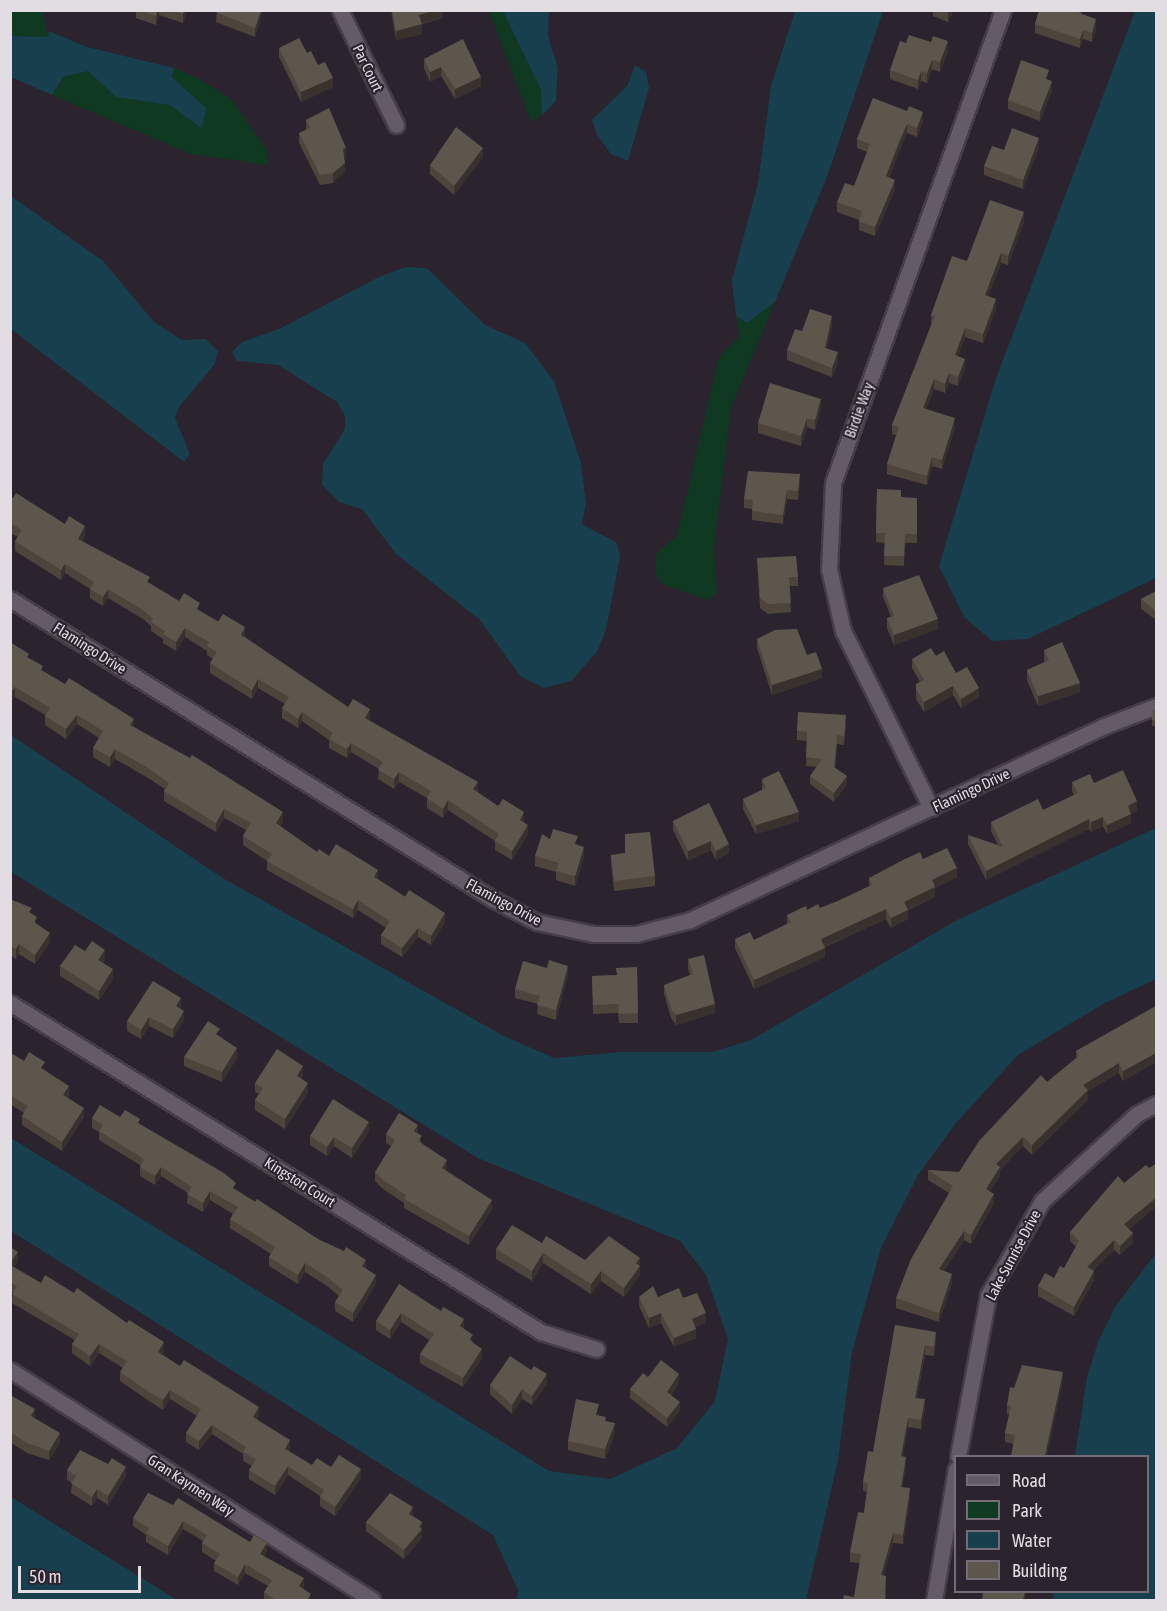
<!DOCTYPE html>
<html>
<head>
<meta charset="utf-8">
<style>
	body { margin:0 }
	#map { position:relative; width:1167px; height:1611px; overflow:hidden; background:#2b232d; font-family:"Asap Condensed",sans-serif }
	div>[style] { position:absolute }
	.green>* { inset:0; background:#0f3a21 }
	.water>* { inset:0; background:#173f4d }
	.roads { filter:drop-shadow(2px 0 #453e47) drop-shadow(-2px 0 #453e47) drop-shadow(0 2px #453e47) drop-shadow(0 -2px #453e47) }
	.minor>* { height:15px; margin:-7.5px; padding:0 7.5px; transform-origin:7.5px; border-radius:7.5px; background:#655b68 }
	.wall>* { inset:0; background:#4d453b }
	.shaded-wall>* { inset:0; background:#39312e }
	.building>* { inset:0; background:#5d564d }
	span { translate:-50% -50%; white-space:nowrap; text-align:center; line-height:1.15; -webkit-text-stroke:4.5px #2b232d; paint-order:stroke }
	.street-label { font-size:15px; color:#e2dce3 }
	.frame { position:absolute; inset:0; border:12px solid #e2dce3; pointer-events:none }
	.legend { position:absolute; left:954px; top:1455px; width:195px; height:138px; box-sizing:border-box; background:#2b232d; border:2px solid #746d76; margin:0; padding:8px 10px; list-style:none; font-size:18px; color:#e2dce3 }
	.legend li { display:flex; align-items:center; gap:12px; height:30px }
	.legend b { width:30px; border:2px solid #746d76 }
	.scale { position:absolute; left:18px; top:1566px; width:123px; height:27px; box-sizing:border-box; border:3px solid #e2dce3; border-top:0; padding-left:8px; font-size:18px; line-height:21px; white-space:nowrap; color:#e2dce3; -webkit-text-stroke:4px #2b232d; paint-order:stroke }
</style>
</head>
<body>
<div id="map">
	<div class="green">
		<div style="clip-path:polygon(11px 11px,42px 11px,48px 37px,11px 36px)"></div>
		<div style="clip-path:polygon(489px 11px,503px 11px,541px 90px,542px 115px,531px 122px)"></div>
		<div style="clip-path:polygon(174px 68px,199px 79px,231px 99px,266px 149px,268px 165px,191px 154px,52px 95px,63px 77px,88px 71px,116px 97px,206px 109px,172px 77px)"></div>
		<div style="clip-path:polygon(775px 302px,731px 407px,714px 547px,717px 593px,707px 600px,661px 583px,655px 573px,656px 554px,677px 536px,719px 357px,740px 336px,736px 316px,747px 322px)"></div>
	</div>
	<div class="water">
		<div style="clip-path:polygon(503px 11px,549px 11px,548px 36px,558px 68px,556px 101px,542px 115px,541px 90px)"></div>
		<div style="clip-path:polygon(795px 11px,883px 11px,827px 177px,775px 302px,747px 323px,736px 316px,732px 280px,758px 183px,771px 86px)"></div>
		<div style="clip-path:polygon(1135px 11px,1156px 11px,1156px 578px,1028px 639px,992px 641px,964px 617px,939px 566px,995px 381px)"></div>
		<div style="clip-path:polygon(49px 31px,87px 47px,174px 68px,172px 77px,207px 109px,201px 128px,170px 105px,116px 97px,88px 71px,63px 77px,52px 95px,11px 77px,11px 36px,48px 37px)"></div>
		<div style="clip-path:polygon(635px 65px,646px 72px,649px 88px,628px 161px,611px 154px,597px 135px,592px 120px,627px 86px)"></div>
		<div style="clip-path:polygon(11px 196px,103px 261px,154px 322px,182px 340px,205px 339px,218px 351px,215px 364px,179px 407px,175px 418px,190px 454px,184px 462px,11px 329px)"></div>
		<div style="clip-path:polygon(406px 267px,427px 268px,485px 325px,525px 343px,554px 381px,581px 463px,586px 503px,582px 524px,617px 543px,620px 557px,606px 630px,597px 652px,571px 681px,544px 688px,520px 676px,480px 620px,396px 554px,362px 509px,339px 502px,322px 485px,323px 464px,345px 429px,345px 416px,337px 402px,278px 365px,237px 361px,232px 352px,242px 342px,279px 329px,381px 276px)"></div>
		<div style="clip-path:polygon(11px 735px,221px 877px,502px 1035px,554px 1058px,621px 1052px,712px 1052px,751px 1040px,959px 919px,1156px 828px,1156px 979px,1103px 1004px,1018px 1055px,956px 1123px,918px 1175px,881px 1248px,852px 1352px,838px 1460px,806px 1600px,517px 1600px,518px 1590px,493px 1535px,11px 1231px,11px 1138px,549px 1471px,610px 1479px,677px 1448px,715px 1401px,728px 1339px,706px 1275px,680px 1241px,478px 1158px,11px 872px)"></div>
		<div style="clip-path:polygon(1156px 1253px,1156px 1600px,1053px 1600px,1054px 1592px,1148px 1592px,1148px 1456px,1075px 1456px,1087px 1377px,1098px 1342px,1115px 1307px)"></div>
		<div style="clip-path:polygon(11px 1497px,177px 1600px,11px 1600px)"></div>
	</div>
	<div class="roads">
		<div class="minor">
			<div style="left:340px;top:10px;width:128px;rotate:64deg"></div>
			<div style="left:10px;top:599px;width:569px;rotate:31.85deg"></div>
			<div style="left:493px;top:899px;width:50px;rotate:27.6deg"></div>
			<div style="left:537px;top:922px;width:57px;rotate:12.1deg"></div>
			<div style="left:593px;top:934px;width:43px"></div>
			<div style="left:636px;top:934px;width:56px;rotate:-14.5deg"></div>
			<div style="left:690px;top:920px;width:457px;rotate:-25.1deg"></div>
			<div style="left:1104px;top:726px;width:56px;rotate:-21deg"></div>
			<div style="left:931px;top:808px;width:198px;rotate:-116.4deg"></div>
			<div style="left:843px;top:631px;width:64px;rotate:-102.7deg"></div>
			<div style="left:829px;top:569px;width:86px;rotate:-87.3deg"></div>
			<div style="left:833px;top:483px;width:503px;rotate:-70.23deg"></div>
			<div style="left:10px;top:1003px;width:625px;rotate:31.78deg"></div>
			<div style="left:541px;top:1332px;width:58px;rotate:17.2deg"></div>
			<div style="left:10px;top:1370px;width:429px;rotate:32.4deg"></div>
			<div style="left:958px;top:1456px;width:164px;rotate:-79.4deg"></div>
			<div style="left:988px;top:1295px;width:108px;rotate:-60.1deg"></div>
			<div style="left:1042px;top:1201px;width:129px;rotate:-42.5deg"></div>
			<div style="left:1137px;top:1114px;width:21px;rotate:-28deg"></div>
			<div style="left:934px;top:1600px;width:133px;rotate:-80.5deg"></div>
		</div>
	</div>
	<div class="wall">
		<div style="clip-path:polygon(136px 10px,187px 10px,183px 23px,159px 15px,156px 25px,136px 18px)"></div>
		<div style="clip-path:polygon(217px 10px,263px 10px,255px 37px,216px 22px)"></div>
		<div style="clip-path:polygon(391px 10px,443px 10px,443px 18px,422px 24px,422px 34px,396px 40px)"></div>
		<div style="clip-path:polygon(933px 10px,953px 10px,948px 22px,933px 16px)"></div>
		<div style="clip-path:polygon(1039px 10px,1083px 10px,1081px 14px,1096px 29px,1092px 42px,1083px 39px,1080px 48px,1035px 33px,1035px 24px)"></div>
		<div style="clip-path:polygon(906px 43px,948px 51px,940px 72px,932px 69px,927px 83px,921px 81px,918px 89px,890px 79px,890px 70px)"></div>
		<div style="clip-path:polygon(279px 48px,307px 53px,318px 65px,333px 87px,301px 102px,279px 57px)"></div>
		<div style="clip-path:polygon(424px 59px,481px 86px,455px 99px,441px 76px,430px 82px,424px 68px)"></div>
		<div style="clip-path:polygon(1049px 80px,1052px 90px,1040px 121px,1008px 109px,1008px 100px)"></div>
		<div style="clip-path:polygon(873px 98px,923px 121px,917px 137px,907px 133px,898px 154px,889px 177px,895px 189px,875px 236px,859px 230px,859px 220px,837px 212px,837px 202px,854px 186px,867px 152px,857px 148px,857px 139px)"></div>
		<div style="clip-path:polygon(306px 120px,346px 157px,344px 158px,345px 172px,333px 183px,320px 185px,299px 143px,299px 133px,306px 130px)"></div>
		<div style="clip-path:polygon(1039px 147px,1023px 189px,984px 175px,984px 166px,1004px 150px)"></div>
		<div style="clip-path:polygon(483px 157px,454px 195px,430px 174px,430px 165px)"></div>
		<div style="clip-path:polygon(1024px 222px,1008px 265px,1001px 263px,988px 297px,996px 309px,983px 343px,965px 337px,958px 356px,965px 368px,958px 386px,949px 383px,945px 393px,934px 389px,926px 409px,955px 427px,942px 469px,932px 466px,927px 485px,887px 474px,887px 464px,896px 435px,892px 434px,892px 425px,931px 325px,931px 315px,967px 261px)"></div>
		<div style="clip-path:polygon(832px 326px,827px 349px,838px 362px,832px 377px,787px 360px,787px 350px,802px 331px)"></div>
		<div style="clip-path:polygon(821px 408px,815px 430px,807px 427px,801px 446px,758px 433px,758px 423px)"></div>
		<div style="clip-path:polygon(800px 484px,798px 500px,787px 499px,783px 524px,752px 520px,752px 509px,744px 508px,744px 499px)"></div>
		<div style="clip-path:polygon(877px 489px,901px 497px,917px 534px,917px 543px,905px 543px,904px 566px,884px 565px,885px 543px,876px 542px)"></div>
		<div style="clip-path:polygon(10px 497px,85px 535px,82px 541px,179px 601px,200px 611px,245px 636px,245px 637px,348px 707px,370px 718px,369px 720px,478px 791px,477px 792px,498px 806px,524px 822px,528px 834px,512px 860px,495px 850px,495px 841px,448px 810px,443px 818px,427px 808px,427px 798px,399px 782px,394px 789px,378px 779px,379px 769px,351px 752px,347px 758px,329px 748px,329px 740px,302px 721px,298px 728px,282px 718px,282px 708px,285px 704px,258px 688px,252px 699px,210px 673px,210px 663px,213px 659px,207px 655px,207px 651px,185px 637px,176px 651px,163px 643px,163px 639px,151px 631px,151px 626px,143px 619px,108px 598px,103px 606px,90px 598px,90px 589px,65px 573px,61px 580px,15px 551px,15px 541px,18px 537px,10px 533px)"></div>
		<div style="clip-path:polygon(757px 558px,798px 577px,798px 586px,789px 586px,791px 612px,768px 614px,760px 608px)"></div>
		<div style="clip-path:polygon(883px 588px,938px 629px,894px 645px,887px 628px,887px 618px,891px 617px,883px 597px)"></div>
		<div style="clip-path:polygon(1156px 591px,1156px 620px,1141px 609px,1141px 599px)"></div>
		<div style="clip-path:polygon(757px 639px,807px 655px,822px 678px,772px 695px,757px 648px)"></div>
		<div style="clip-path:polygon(10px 642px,43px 671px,134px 727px,283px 821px,280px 826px,317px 852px,329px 856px,378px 879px,445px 922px,431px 945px,418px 937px,402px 957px,381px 944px,381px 935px,386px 928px,358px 910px,353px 918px,267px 870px,267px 861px,243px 845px,243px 836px,246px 830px,224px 818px,216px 832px,164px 801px,164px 791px,165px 789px,148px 778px,115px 759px,110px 767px,93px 757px,93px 748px,99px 738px,77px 724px,66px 739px,45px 725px,45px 715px,15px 697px)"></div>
		<div style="clip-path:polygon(1044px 650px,1080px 692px,1038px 706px,1027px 680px,1027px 670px,1045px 662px,1044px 660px)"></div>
		<div style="clip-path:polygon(936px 656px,956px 673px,979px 697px,961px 708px,953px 695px,924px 712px,916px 699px,916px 684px,920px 682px,912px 668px,912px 659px)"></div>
		<div style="clip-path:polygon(1156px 709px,1156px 726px,1152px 726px,1152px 712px)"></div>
		<div style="clip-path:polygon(846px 723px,844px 745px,837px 744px,835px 767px,847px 784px,834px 802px,810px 784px,810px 776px,817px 767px,806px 766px,807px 741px,797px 740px,797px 731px)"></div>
		<div style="clip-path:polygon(762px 779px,799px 821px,756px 834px,743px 809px,743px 799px,762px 790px)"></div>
		<div style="clip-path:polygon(1072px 782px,1094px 783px,1137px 811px,1131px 813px,1131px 823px,1107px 834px,1103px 826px,1091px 832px,1089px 829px,986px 880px,968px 844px,968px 835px,998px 845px,991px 831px,991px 822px,1043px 810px,1074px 795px,1072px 791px)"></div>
		<div style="clip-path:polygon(709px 803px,729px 853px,716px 860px,711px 850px,688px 861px,673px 830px,673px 821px)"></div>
		<div style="clip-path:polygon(550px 839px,578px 845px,584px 856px,575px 886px,556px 880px,556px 872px,535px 866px,535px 856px)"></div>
		<div style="clip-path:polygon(611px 855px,655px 876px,655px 886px,614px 891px,611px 864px)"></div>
		<div style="clip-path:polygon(957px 877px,935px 888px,935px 897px,908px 910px,908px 919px,891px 928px,886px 919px,825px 947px,825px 957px,754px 989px,735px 948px,735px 939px,754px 940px,787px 924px,787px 915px,807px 910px,820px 908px,838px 901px,869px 886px,869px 878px)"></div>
		<div style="clip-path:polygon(10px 899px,32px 914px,37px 925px,50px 942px,35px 964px,19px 954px,16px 959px,10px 955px)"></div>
		<div style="clip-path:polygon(85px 951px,105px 959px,103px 963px,113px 979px,99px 1000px,60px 976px,60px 966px)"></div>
		<div style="clip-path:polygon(688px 959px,715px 1013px,676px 1025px,671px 1018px,664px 994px,664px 985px,690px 975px,688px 969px)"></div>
		<div style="clip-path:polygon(637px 967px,638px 1023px,619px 1023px,618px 1013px,593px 1014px,592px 976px,616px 975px)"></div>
		<div style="clip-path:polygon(547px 968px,568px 975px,556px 1020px,537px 1014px,538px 1004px,515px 998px,515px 989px)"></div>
		<div style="clip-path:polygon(1156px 1006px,1156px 1062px,1123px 1081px,1119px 1073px,1088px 1091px,1088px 1100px,1032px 1155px,1023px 1146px,1000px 1170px,1000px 1176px,990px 1191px,994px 1203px,971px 1244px,964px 1240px,944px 1271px,952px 1283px,939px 1322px,896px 1308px,896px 1298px,949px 1193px,928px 1180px,928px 1170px,959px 1172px,1047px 1082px,1076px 1058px,1076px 1051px)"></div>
		<div style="clip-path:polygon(181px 1008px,184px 1020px,173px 1038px,149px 1026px,141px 1039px,127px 1031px,127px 1021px)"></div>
		<div style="clip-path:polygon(10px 1055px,45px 1070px,69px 1095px,68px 1097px,84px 1117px,62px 1151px,22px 1125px,22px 1116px,24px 1113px,10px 1104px)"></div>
		<div style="clip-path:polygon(184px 1057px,237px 1058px,222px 1082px,184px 1066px)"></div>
		<div style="clip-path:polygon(303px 1075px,301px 1079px,308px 1092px,285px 1129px,255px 1110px,255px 1100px,259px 1094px,255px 1092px,255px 1083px)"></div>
		<div style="clip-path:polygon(120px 1117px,140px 1125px,236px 1190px,366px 1268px,376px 1284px,353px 1322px,335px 1311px,335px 1302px,339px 1296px,327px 1286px,305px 1272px,298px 1284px,269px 1266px,269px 1257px,271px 1254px,230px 1228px,230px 1219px,233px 1214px,210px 1200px,203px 1212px,187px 1203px,188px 1193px,161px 1176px,155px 1185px,140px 1176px,140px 1165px,99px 1140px,99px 1132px,92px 1128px,92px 1118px)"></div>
		<div style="clip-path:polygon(369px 1131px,352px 1158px,334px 1146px,327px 1156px,310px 1145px,310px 1136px)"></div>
		<div style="clip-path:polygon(386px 1134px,418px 1134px,422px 1144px,447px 1169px,446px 1171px,492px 1209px,469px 1245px,404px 1208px,404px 1203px,383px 1189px,375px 1181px,375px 1172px,391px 1146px,386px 1143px)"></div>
		<div style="clip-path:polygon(1149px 1168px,1129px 1230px,1133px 1242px,1120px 1255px,1114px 1250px,1093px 1271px,1094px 1280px,1074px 1316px,1038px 1296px,1038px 1286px,1054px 1278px,1064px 1268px,1076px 1247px,1070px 1241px,1070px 1232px,1124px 1183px)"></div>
		<div style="clip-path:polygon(542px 1243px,585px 1260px,640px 1258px,640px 1275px,624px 1297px,601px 1281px,591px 1294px,543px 1263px,532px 1281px,496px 1259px,496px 1249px)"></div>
		<div style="clip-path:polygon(10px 1247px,18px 1261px,14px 1267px,41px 1283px,164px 1351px,162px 1355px,259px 1416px,257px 1419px,290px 1449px,289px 1451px,312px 1465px,331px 1467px,361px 1478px,335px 1516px,320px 1506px,320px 1496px,288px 1475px,275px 1495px,249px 1479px,249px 1470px,252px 1466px,243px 1461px,243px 1454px,212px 1434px,199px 1450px,186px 1442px,186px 1433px,197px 1416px,170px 1399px,163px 1410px,149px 1401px,120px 1381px,120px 1372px,123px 1368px,99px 1353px,90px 1366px,72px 1353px,72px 1344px,75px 1340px,12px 1303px,13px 1292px,10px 1291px)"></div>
		<div style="clip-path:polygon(399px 1284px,464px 1329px,473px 1342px,482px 1358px,463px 1387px,420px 1363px,420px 1354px,429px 1340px,401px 1322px,390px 1339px,376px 1330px,376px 1321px)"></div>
		<div style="clip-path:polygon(639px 1297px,683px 1298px,706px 1323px,695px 1327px,696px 1338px,674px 1347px,661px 1323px,649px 1328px,639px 1306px)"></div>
		<div style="clip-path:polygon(895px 1325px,936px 1342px,934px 1356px,925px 1355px,917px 1398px,925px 1409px,921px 1429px,908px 1427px,903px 1456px,906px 1466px,902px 1487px,910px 1498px,903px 1544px,893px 1543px,883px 1576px,886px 1600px,854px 1597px,860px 1563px,850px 1562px,850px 1552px,864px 1513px,867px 1492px,863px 1491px,863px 1482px,873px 1452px)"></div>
		<div style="clip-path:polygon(531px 1370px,547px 1384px,532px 1405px,522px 1399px,512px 1414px,490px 1394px,490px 1385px)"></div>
		<div style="clip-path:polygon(648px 1377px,679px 1383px,671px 1395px,680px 1411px,667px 1427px,630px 1398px,630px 1389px)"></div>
		<div style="clip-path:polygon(1063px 1382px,1014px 1444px,1005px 1442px,1005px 1433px,1009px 1415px,1007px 1414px,1007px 1405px,1014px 1388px)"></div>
		<div style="clip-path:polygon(10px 1395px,60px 1443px,49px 1460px,27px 1453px,10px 1442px)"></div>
		<div style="clip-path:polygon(599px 1413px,598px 1416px,606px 1421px,615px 1432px,605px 1459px,568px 1450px,568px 1441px)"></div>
		<div style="clip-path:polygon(67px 1470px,126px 1476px,108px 1505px,97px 1498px,92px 1506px,71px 1493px,72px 1483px,67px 1480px)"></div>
		<div style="clip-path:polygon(148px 1493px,267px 1551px,264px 1556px,304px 1587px,303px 1589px,311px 1600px,264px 1600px,264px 1592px,268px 1586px,245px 1573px,238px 1585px,214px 1571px,214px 1563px,216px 1561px,202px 1552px,202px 1543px,203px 1541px,183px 1529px,168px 1555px,146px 1542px,146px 1535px,133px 1526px,133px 1518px)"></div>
		<div style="clip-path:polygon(413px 1516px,422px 1522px,422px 1538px,404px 1559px,366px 1531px,366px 1522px)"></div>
	</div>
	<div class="shaded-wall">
		<div style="clip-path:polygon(157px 10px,159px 10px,159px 15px,156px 25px,156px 16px)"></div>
		<div style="clip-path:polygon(184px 10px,187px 10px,183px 23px,183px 14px)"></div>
		<div style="clip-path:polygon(261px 10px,263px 10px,255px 37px,255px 28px)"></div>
		<div style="clip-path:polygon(436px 10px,443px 10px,443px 18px,419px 24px,419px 15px)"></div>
		<div style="clip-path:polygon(949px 10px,953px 10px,948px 22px,948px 12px)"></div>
		<div style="clip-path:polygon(1096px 19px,1096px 29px,1092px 42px,1092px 33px)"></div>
		<div style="clip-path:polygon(422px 24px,422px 34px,396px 40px,396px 31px)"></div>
		<div style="clip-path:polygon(1083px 30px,1083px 39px,1080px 48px,1080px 39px)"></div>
		<div style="clip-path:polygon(948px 41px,948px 51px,940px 72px,940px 62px)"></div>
		<div style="clip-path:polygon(932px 60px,932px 69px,927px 83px,927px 73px)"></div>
		<div style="clip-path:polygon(441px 67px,441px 76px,430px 82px,430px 72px)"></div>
		<div style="clip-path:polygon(921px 71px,921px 81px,918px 89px,918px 80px)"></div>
		<div style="clip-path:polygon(481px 77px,481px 86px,455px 99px,455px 89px)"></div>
		<div style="clip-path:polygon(333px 78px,333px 87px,301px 102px,301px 92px)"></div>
		<div style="clip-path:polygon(1052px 81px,1052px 90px,1040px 121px,1040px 112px)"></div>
		<div style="clip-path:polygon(923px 112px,923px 121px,917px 137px,917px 128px)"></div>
		<div style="clip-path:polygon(907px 124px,907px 133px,886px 186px,886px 176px)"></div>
		<div style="clip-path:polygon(1039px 138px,1039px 147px,1023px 189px,1023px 180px)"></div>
		<div style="clip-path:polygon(346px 148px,346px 157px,343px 159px,343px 149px)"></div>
		<div style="clip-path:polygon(483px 148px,483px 157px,454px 195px,454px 186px)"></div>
		<div style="clip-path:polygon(345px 163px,345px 172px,333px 183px,333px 173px)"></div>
		<div style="clip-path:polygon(895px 180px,895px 189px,875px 236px,875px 227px)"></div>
		<div style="clip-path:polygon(1024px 212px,1024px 222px,1008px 265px,1008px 256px)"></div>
		<div style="clip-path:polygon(1001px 253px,1001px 263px,985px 305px,985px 295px)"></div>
		<div style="clip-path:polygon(996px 299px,996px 309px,983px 343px,983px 334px)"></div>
		<div style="clip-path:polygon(832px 316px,832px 326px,825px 358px,825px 348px)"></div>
		<div style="clip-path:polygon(965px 328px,965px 337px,955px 364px,955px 355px)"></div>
		<div style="clip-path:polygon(838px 352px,838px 362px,832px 377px,832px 368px)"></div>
		<div style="clip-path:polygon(965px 359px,965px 368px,958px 386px,958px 377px)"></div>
		<div style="clip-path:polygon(949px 373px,949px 383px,945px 393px,945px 384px)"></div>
		<div style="clip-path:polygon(934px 379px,934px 389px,923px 417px,923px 408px)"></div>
		<div style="clip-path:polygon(821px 399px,821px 408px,815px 430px,815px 420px)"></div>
		<div style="clip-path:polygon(807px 418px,807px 427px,801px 446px,801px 436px)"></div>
		<div style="clip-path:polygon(955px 418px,955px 427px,942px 469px,942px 460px)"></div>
		<div style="clip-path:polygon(932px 457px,932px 466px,927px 485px,927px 476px)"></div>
		<div style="clip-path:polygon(800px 474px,800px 484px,798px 500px,798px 491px)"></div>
		<div style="clip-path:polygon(787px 490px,787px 499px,783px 524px,783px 515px)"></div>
		<div style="clip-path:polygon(85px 526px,85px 535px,78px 548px,78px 539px)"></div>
		<div style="clip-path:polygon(65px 564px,65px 573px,61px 580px,61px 570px)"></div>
		<div style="clip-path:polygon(108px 589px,108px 598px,103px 606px,103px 597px)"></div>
		<div style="clip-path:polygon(938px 619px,938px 629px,894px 645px,894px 635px)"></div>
		<div style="clip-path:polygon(245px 627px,245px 636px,241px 644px,241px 635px)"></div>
		<div style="clip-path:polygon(185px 628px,185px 637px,176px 651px,176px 642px)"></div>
		<div style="clip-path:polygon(822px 669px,822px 678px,772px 695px,772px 685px)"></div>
		<div style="clip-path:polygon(258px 679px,258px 688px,252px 699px,252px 690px)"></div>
		<div style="clip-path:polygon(1080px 683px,1080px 692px,1038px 706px,1038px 696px)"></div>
		<div style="clip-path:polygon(953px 686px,953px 695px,924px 712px,924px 702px)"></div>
		<div style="clip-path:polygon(15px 687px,15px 697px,10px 704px,10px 694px)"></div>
		<div style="clip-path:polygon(979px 688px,979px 697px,961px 708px,961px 699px)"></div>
		<div style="clip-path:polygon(370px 709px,370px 718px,365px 727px,365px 718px)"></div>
		<div style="clip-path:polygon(302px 712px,302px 721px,298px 728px,298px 719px)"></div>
		<div style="clip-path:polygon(77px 715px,77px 724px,66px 739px,66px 729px)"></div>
		<div style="clip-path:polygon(134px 719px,134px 728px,130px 725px)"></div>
		<div style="clip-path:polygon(351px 743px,351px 752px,347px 758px,347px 749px)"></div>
		<div style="clip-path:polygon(115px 749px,115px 759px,110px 767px,110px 757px)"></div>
		<div style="clip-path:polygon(399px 772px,399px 782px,394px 789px,394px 779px)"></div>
		<div style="clip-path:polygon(847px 776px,847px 784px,834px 802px,834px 793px)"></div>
		<div style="clip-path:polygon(478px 782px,478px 791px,473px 799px,473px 789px)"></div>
		<div style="clip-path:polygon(448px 800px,448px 810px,443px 818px,443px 809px)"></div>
		<div style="clip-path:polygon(1137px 801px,1137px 811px,1128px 815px,1128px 806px)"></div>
		<div style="clip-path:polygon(224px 809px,224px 818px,216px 832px,216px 823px)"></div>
		<div style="clip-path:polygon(283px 812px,283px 821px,276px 832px,276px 823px)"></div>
		<div style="clip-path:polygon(524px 812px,524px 822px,520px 829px,520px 820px)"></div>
		<div style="clip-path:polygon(799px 812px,799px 821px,756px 834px,756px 825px)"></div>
		<div style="clip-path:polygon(1131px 814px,1131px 823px,1107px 834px,1107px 825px)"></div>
		<div style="clip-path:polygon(1103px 817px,1103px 826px,1091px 832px,1091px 822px)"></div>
		<div style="clip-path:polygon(1089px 819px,1089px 829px,986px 880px,986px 871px)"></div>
		<div style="clip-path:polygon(528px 825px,528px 834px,512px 860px,512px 851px)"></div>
		<div style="clip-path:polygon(711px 841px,711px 850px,688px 861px,688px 851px)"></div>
		<div style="clip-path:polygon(729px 844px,729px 853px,716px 860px,716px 851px)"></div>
		<div style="clip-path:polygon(584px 847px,584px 856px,575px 886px,575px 876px)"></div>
		<div style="clip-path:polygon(957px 868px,957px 877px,935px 888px,935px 897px,904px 911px,904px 902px,932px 880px)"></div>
		<div style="clip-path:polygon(378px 870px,378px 879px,374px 877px)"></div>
		<div style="clip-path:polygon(358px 900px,358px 910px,353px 918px,353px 909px)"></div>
		<div style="clip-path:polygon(886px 909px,886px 919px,821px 948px,821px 939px)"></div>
		<div style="clip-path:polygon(908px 910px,908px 919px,891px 928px,891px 918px)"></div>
		<div style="clip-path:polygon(445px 913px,445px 922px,431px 945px,431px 936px)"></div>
		<div style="clip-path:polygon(418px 928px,418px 937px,402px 957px,402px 948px)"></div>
		<div style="clip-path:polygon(50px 933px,50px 942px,35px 964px,35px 955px)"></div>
		<div style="clip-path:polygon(19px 944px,19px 954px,16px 959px,16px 949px)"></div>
		<div style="clip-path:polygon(825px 948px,825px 957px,754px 989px,754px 980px)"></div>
		<div style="clip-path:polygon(105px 950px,105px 959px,98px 969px,98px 960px)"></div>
		<div style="clip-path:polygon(568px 966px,568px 975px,556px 1020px,556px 1010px)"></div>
		<div style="clip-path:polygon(113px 969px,113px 979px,99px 1000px,99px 991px)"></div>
		<div style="clip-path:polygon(181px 998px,181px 1008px,176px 1015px,176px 1006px)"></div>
		<div style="clip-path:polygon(715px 1004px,715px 1013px,676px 1025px,676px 1015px)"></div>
		<div style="clip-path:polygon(184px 1011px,184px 1020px,173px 1038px,173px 1029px)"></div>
		<div style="clip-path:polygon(149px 1017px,149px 1026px,141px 1039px,141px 1030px)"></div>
		<div style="clip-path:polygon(237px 1048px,237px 1058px,222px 1082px,222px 1072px)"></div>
		<div style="clip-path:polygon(1156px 1053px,1156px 1062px,1123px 1081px,1123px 1071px)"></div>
		<div style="clip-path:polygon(1119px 1063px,1119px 1073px,1088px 1091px,1088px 1100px,1032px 1155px,1032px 1145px,1083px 1085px)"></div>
		<div style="clip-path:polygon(303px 1066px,303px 1075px,297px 1085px,297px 1076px)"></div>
		<div style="clip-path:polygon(308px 1083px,308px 1092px,285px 1129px,285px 1119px)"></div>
		<div style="clip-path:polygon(69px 1086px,69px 1095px,63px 1104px,63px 1095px)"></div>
		<div style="clip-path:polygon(84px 1108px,84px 1117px,62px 1151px,62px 1142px)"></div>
		<div style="clip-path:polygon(369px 1122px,369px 1131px,352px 1158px,352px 1148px)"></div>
		<div style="clip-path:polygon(418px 1125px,418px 1134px,414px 1131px)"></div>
		<div style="clip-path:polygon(334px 1137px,334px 1146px,327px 1156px,327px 1147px)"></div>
		<div style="clip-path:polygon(1023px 1137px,1023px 1146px,1000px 1170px,1000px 1176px,986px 1198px,986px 1189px,996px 1164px)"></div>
		<div style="clip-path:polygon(447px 1160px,447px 1169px,442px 1177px,442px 1168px)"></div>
		<div style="clip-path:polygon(161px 1167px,161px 1176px,155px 1185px,155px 1176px)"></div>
		<div style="clip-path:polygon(210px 1191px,210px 1200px,203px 1212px,203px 1203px)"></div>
		<div style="clip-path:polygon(994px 1194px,994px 1203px,971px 1244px,971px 1235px)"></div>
		<div style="clip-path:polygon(1156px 1198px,1156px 1207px,1124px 1234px,1124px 1224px)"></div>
		<div style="clip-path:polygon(492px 1200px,492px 1209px,469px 1245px,469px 1236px)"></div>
		<div style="clip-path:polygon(964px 1231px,964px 1240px,939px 1278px,939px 1269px)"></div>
		<div style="clip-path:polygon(1133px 1233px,1133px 1242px,1120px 1255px,1120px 1246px)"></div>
		<div style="clip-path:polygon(1114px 1240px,1114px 1250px,1087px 1277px,1087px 1267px)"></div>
		<div style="clip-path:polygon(18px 1252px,18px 1261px,10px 1272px,10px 1263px)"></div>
		<div style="clip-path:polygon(543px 1253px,543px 1263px,532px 1281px,532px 1271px)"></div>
		<div style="clip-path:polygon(640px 1258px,640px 1275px,624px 1297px,624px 1288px,636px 1263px)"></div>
		<div style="clip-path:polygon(366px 1260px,366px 1269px,362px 1266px)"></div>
		<div style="clip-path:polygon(305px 1263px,305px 1272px,298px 1284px,298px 1275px)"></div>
		<div style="clip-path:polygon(601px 1271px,601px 1281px,591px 1294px,591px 1284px)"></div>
		<div style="clip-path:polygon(1094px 1271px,1094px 1280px,1074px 1316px,1074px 1307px)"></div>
		<div style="clip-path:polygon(952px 1274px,952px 1283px,939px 1322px,939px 1313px)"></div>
		<div style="clip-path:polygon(376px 1275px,376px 1284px,353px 1322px,353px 1313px)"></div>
		<div style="clip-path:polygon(401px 1313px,401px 1322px,390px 1339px,390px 1330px)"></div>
		<div style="clip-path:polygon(661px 1313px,661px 1323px,649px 1328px,649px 1318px)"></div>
		<div style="clip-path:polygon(706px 1313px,706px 1323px,692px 1329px,692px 1319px)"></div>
		<div style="clip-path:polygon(464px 1319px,464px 1328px,460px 1335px,460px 1326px)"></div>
		<div style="clip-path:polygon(696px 1329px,696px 1338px,674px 1347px,674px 1338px)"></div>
		<div style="clip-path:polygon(936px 1332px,936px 1342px,934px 1356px,934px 1347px)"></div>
		<div style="clip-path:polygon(164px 1342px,164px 1351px,158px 1362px,158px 1352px)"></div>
		<div style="clip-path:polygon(99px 1344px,99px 1353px,90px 1366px,90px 1356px)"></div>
		<div style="clip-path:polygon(925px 1345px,925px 1355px,915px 1407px,915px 1398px)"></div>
		<div style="clip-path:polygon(482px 1349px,482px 1358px,463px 1387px,463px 1378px)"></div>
		<div style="clip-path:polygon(1063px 1372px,1063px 1382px,1047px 1456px,1045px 1456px)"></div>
		<div style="clip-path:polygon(547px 1374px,547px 1384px,532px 1405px,532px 1396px)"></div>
		<div style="clip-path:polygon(679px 1374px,679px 1383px,667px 1402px,667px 1392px)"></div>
		<div style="clip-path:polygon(522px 1389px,522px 1399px,512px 1414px,512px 1405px)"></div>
		<div style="clip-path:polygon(170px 1390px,170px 1399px,163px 1410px,163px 1400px)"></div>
		<div style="clip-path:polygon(925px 1399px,925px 1409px,921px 1429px,921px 1420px)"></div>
		<div style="clip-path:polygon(680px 1402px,680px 1411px,667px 1427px,667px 1418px)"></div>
		<div style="clip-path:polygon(259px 1407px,259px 1416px,253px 1426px,253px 1417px)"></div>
		<div style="clip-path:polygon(35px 1409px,35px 1419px,31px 1416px)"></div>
		<div style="clip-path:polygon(908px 1418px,908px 1427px,901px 1466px,901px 1456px)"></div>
		<div style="clip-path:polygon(615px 1423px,615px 1432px,605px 1459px,605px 1449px)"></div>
		<div style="clip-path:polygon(212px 1425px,212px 1434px,199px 1450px,199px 1441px)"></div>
		<div style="clip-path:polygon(60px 1433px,60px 1443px,49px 1460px,49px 1451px)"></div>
		<div style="clip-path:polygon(290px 1440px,290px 1449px,285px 1458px,285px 1449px)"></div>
		<div style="clip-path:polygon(906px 1457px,906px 1466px,901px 1496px,901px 1487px)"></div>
		<div style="clip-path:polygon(288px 1466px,288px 1475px,275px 1495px,275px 1486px)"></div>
		<div style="clip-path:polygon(126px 1467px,126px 1476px,108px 1505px,108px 1496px)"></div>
		<div style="clip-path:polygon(361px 1469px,361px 1478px,335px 1516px,335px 1507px)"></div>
		<div style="clip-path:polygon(910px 1488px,910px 1498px,903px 1544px,903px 1535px)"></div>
		<div style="clip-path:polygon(97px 1489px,97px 1498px,92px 1506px,92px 1497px)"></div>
		<div style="clip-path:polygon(413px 1507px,413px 1517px,409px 1514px)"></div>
		<div style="clip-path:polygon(183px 1521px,183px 1529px,168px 1555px,168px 1546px)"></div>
		<div style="clip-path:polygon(422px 1522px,422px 1538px,404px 1559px,404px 1550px)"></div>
		<div style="clip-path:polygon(893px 1533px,893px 1543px,881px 1585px,881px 1575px)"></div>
		<div style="clip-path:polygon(267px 1543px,267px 1551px,260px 1563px,260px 1554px)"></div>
		<div style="clip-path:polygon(245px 1564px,245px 1573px,238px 1585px,238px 1577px)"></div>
		<div style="clip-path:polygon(304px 1578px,304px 1587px,299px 1595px,299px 1586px)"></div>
		<div style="clip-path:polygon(1025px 1592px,1026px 1592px,1025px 1600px,1023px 1600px)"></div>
	</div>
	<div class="building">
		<div style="clip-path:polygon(141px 10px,157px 10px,156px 16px)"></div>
		<div style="clip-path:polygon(173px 10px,184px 10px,183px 14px)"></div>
		<div style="clip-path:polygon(217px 10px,261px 10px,255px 28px,216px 12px)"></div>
		<div style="clip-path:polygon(392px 10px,436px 10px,419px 15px,422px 24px,396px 31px)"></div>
		<div style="clip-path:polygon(1039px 10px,1079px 10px,1079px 13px,1096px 19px,1092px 33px,1083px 30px,1080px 39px,1035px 24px)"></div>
		<div style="clip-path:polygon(909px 35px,931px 42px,933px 36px,948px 41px,940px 62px,932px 60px,927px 73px,921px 71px,918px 80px,890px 70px,900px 41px,906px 43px)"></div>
		<div style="clip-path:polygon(299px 38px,307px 53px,311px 51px,318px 65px,325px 62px,333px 78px,301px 92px,279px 48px)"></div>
		<div style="clip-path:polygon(463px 39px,481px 77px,455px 89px,441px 67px,430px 72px,424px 59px)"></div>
		<div style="clip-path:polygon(1021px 60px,1049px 70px,1046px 79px,1052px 81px,1040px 112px,1008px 100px)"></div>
		<div style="clip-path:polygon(873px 98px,907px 111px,909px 106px,923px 112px,917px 128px,907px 124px,898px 144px,886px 176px,895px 180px,875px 227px,859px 221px,862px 211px,837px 202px,845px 183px,854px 186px,870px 144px,857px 139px)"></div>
		<div style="clip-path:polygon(329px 108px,346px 148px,343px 149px,345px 163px,333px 173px,320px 175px,299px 133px,310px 128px,306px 120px)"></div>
		<div style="clip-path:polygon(456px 127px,483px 148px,454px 186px,430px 165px)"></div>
		<div style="clip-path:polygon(1012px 128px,1039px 138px,1023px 180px,984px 166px,992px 146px,1004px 150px)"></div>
		<div style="clip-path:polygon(990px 200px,1024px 212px,1008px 256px,1001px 253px,985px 295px,996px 299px,983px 334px,965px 328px,955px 355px,965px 359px,958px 377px,949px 373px,945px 384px,934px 379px,923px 408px,955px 418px,942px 460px,932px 457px,927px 476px,887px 464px,899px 427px,892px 425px,935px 316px,931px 315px,952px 256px,967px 261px)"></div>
		<div style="clip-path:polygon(810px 309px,832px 316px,825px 348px,838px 352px,832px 368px,787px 350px,795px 329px,802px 331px)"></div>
		<div style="clip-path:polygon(770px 383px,821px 399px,815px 420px,807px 418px,801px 436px,758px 423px)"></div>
		<div style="clip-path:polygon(748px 471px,800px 474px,798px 491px,787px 490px,783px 515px,752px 511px,753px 500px,744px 499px)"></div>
		<div style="clip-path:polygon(877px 489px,901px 490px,901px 497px,917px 498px,917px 534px,905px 534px,904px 556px,884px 556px,885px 533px,876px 533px)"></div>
		<div style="clip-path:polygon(16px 493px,65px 524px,69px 516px,85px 526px,78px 539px,150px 577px,147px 582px,179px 601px,184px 593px,200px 603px,197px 609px,218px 622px,223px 614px,245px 627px,241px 635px,348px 707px,353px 699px,370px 709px,365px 718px,478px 782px,473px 789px,498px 806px,503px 799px,524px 812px,520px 820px,528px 825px,512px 851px,495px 841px,499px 834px,448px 800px,443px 809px,427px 798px,431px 791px,399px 772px,394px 779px,378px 770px,383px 762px,351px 743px,347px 749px,329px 739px,333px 733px,302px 712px,298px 719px,282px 708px,289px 697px,258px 679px,252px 690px,210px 663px,217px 652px,207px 646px,209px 642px,185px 628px,176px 642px,163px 634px,165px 631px,151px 622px,153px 619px,143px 610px,108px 589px,103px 597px,90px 589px,94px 582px,65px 564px,61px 570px,15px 541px,22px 530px,10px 523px,10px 497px,13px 498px)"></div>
		<div style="clip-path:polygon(796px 556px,798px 577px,789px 577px,791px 603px,768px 604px,760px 598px,757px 558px)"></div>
		<div style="clip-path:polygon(919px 575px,938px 619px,894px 635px,887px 618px,894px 616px,883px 588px)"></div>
		<div style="clip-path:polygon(1156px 591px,1156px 611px,1141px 599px)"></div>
		<div style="clip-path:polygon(797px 629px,807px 655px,816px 652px,822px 669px,772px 685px,757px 639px,775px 630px)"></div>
		<div style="clip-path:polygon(10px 642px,29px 654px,27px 657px,43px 666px,41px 670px,65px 684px,69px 678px,134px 719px,130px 725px,190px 758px,192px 755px,283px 812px,276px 823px,317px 852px,319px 849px,329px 856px,336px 844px,378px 870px,374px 877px,405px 897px,409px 890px,445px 913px,431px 936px,418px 928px,402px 948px,381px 935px,390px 921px,358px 900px,353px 909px,267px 861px,272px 854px,243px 836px,251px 823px,224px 809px,216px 823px,164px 791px,169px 783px,148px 768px,115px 749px,110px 757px,93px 748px,103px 731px,77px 715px,66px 729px,45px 716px,50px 708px,15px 687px,10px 694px)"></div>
		<div style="clip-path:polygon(1062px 642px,1080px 683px,1038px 696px,1027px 670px,1049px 660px,1044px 650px)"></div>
		<div style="clip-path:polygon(931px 648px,936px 656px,944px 651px,956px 673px,967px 667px,979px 688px,961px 699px,953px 686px,924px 702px,916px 689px,916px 684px,924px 680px,912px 659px)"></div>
		<div style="clip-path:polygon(1156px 709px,1156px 720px,1152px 720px,1152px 712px)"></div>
		<div style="clip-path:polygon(798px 712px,846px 715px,844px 736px,837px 735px,834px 767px,847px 776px,834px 793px,810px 776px,822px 759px,806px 757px,807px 732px,797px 731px)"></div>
		<div style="clip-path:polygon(1123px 770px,1137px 801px,1128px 806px,1131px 814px,1107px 825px,1103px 817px,1091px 822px,1089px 819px,986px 871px,968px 835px,1003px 847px,991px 822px,1038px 799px,1043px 810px,1078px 793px,1072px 782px,1090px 774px,1094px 783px)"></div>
		<div style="clip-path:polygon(779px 771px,799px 812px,756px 825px,743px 799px,766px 788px,762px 779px)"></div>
		<div style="clip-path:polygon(709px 803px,729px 844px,716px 851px,711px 841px,688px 851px,673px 821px)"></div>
		<div style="clip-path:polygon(553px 829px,578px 836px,575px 844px,584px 847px,575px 876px,556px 871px,559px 863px,535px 856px,542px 834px,550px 839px)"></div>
		<div style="clip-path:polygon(650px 832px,655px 876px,614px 881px,611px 855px,625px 853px,625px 834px)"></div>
		<div style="clip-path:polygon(947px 848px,957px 868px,932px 880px,935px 887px,904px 902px,908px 910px,891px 918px,886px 909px,821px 939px,825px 948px,754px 980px,735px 939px,750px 932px,754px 940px,791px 922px,787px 915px,806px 906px,807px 910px,818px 904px,820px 908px,838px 901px,872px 885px,869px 878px,903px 860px,920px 852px,923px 859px)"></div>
		<div style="clip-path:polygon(10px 899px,32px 908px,29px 912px,37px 917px,34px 922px,50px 933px,35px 955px,19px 944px,16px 949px,10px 946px)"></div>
		<div style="clip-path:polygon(92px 941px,105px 950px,98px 960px,113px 969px,99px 991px,60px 966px,75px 945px,85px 951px)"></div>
		<div style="clip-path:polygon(704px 955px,715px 1004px,676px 1015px,671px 1009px,664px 985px,693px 974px,688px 959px)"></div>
		<div style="clip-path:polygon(549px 960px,568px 966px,556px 1010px,537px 1005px,540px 996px,515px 989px,523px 961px,547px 968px)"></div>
		<div style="clip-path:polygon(637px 967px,638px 1013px,619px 1014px,618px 1004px,593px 1005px,592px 976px,617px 975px,616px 968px)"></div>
		<div style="clip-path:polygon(153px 981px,181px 998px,176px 1006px,184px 1011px,173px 1029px,149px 1017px,141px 1030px,127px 1021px)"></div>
		<div style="clip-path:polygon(1156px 1006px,1156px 1053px,1123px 1071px,1119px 1063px,1083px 1085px,1088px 1090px,1032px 1145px,1023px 1137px,996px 1164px,1000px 1167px,986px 1189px,994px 1194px,971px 1235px,964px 1231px,939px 1269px,952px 1274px,939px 1313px,896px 1298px,911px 1259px,953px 1186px,928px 1170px,959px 1172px,979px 1141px,1041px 1075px,1047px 1082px,1079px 1056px,1076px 1051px)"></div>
		<div style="clip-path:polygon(208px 1021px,220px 1029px,216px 1034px,237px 1048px,222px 1072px,184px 1057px)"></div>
		<div style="clip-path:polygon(277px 1049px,303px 1066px,297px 1076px,308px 1083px,285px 1119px,255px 1100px,263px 1088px,255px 1083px)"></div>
		<div style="clip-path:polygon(29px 1052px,45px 1062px,41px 1068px,69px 1086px,63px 1095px,84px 1108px,62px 1142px,22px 1116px,28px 1106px,10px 1095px,10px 1055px,11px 1053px,24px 1061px)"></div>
		<div style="clip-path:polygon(333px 1099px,369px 1122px,352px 1148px,334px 1137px,327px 1147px,310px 1136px)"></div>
		<div style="clip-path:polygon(100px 1105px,120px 1117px,125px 1110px,140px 1119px,138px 1123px,224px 1173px,236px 1183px,233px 1188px,255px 1202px,257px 1199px,318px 1239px,344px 1251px,346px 1247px,366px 1260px,362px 1266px,376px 1275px,353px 1313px,335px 1302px,343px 1290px,327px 1277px,305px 1263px,298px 1275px,269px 1257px,275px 1247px,230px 1219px,238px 1207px,210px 1191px,203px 1203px,187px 1194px,192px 1187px,161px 1167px,155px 1176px,140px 1167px,144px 1159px,99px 1131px,103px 1125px,92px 1118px)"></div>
		<div style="clip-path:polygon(399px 1113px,418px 1125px,414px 1131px,422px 1136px,418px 1141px,447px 1160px,442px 1168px,492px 1200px,469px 1236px,404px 1199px,406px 1195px,383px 1180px,375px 1172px,395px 1140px,386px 1134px)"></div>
		<div style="clip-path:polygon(1156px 1164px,1156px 1198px,1124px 1224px,1133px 1233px,1120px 1246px,1114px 1240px,1087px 1267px,1094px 1271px,1074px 1307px,1038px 1286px,1045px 1273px,1054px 1278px,1060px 1266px,1064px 1268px,1079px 1241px,1070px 1232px,1118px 1176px,1124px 1183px,1146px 1165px,1149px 1168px)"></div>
		<div style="clip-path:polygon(512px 1225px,542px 1243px,546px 1236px,585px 1260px,609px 1236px,640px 1258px,636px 1263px,640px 1266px,624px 1288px,601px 1271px,591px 1284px,543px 1253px,532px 1271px,496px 1249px)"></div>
		<div style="clip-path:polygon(10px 1247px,18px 1252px,10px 1263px)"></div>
		<div style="clip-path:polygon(10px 1265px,41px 1283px,45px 1275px,74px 1293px,77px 1288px,127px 1323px,129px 1320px,164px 1342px,158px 1352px,180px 1366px,184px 1360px,259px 1407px,253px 1417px,290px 1440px,285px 1449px,312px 1465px,317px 1458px,331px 1467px,339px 1455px,361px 1469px,335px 1507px,320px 1497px,324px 1490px,288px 1466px,275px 1486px,249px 1470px,256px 1459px,243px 1452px,246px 1447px,212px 1425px,199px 1441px,186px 1433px,201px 1409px,170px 1390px,163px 1400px,149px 1392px,120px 1372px,127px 1361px,99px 1344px,90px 1356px,72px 1344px,79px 1334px,12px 1294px,17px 1286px,10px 1282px)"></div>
		<div style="clip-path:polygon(399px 1284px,441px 1311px,443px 1307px,464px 1319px,460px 1326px,473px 1335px,469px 1340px,482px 1349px,463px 1378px,420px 1354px,434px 1334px,401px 1313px,390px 1330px,376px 1321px)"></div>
		<div style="clip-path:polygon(653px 1286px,658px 1297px,679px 1288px,683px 1298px,697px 1293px,706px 1313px,692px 1319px,696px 1329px,674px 1338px,661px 1313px,649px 1318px,639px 1297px)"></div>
		<div style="clip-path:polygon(895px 1325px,936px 1332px,934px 1347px,925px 1345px,915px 1398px,925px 1399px,921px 1420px,908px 1418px,901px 1456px,906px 1457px,901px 1487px,910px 1488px,903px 1535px,893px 1533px,881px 1575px,886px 1576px,885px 1600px,843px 1600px,844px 1595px,854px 1597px,861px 1554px,850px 1552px,858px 1512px,864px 1513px,868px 1483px,863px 1482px,868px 1451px,873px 1452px)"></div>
		<div style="clip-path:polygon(510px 1356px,531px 1370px,534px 1366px,547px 1374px,532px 1396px,522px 1389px,512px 1405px,490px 1385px)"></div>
		<div style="clip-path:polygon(661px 1360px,679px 1374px,667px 1392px,680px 1402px,667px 1418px,630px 1389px,643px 1373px,648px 1377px)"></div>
		<div style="clip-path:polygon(1022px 1365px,1063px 1372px,1045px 1456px,1011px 1456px,1015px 1435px,1005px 1433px,1011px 1406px,1007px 1405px,1010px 1387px,1014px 1388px)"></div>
		<div style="clip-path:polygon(10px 1395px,35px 1409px,31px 1416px,60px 1433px,49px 1451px,27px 1443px,10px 1432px)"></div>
		<div style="clip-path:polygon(576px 1399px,599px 1404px,596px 1415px,606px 1417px,605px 1421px,615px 1423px,605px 1449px,568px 1441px)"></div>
		<div style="clip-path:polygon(80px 1450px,108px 1464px,112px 1458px,126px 1467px,108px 1496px,97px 1489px,92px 1497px,71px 1483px,76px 1476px,67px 1470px)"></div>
		<div style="clip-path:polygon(148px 1493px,173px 1505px,178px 1498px,250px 1542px,254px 1535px,267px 1543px,260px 1554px,304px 1578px,299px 1586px,311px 1594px,307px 1600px,276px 1600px,264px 1592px,272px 1580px,245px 1564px,238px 1577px,214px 1563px,220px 1554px,202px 1543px,207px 1535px,183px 1521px,168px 1546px,146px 1533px,149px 1528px,133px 1518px)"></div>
		<div style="clip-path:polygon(390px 1493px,413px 1507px,409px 1514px,422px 1522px,419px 1527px,422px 1529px,404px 1550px,366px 1522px)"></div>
		<div style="clip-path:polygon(983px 1592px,1025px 1592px,1023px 1600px,982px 1600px)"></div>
	</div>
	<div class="street-label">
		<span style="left:368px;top:68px;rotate:64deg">Par Court</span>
		<span style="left:859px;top:410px;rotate:-70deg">Birdie Way</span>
		<span style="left:90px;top:648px;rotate:32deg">Flamingo Drive</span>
		<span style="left:971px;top:790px;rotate:-25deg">Flamingo Drive</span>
		<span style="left:504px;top:902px;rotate:28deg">Flamingo Drive</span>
		<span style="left:300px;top:1182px;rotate:32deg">Kingston Court</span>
		<span style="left:1013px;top:1255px;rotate:-62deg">Lake Sunrise Drive</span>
		<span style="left:191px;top:1485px;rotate:33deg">Gran Kaymen Way</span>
	</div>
	<div class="frame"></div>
	<ul class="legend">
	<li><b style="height:8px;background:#655b68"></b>Road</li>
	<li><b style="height:16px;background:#0f3a21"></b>Park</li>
	<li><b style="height:16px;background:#173f4d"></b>Water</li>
	<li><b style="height:16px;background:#5d564d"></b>Building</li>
	</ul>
	<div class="scale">50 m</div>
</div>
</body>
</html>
